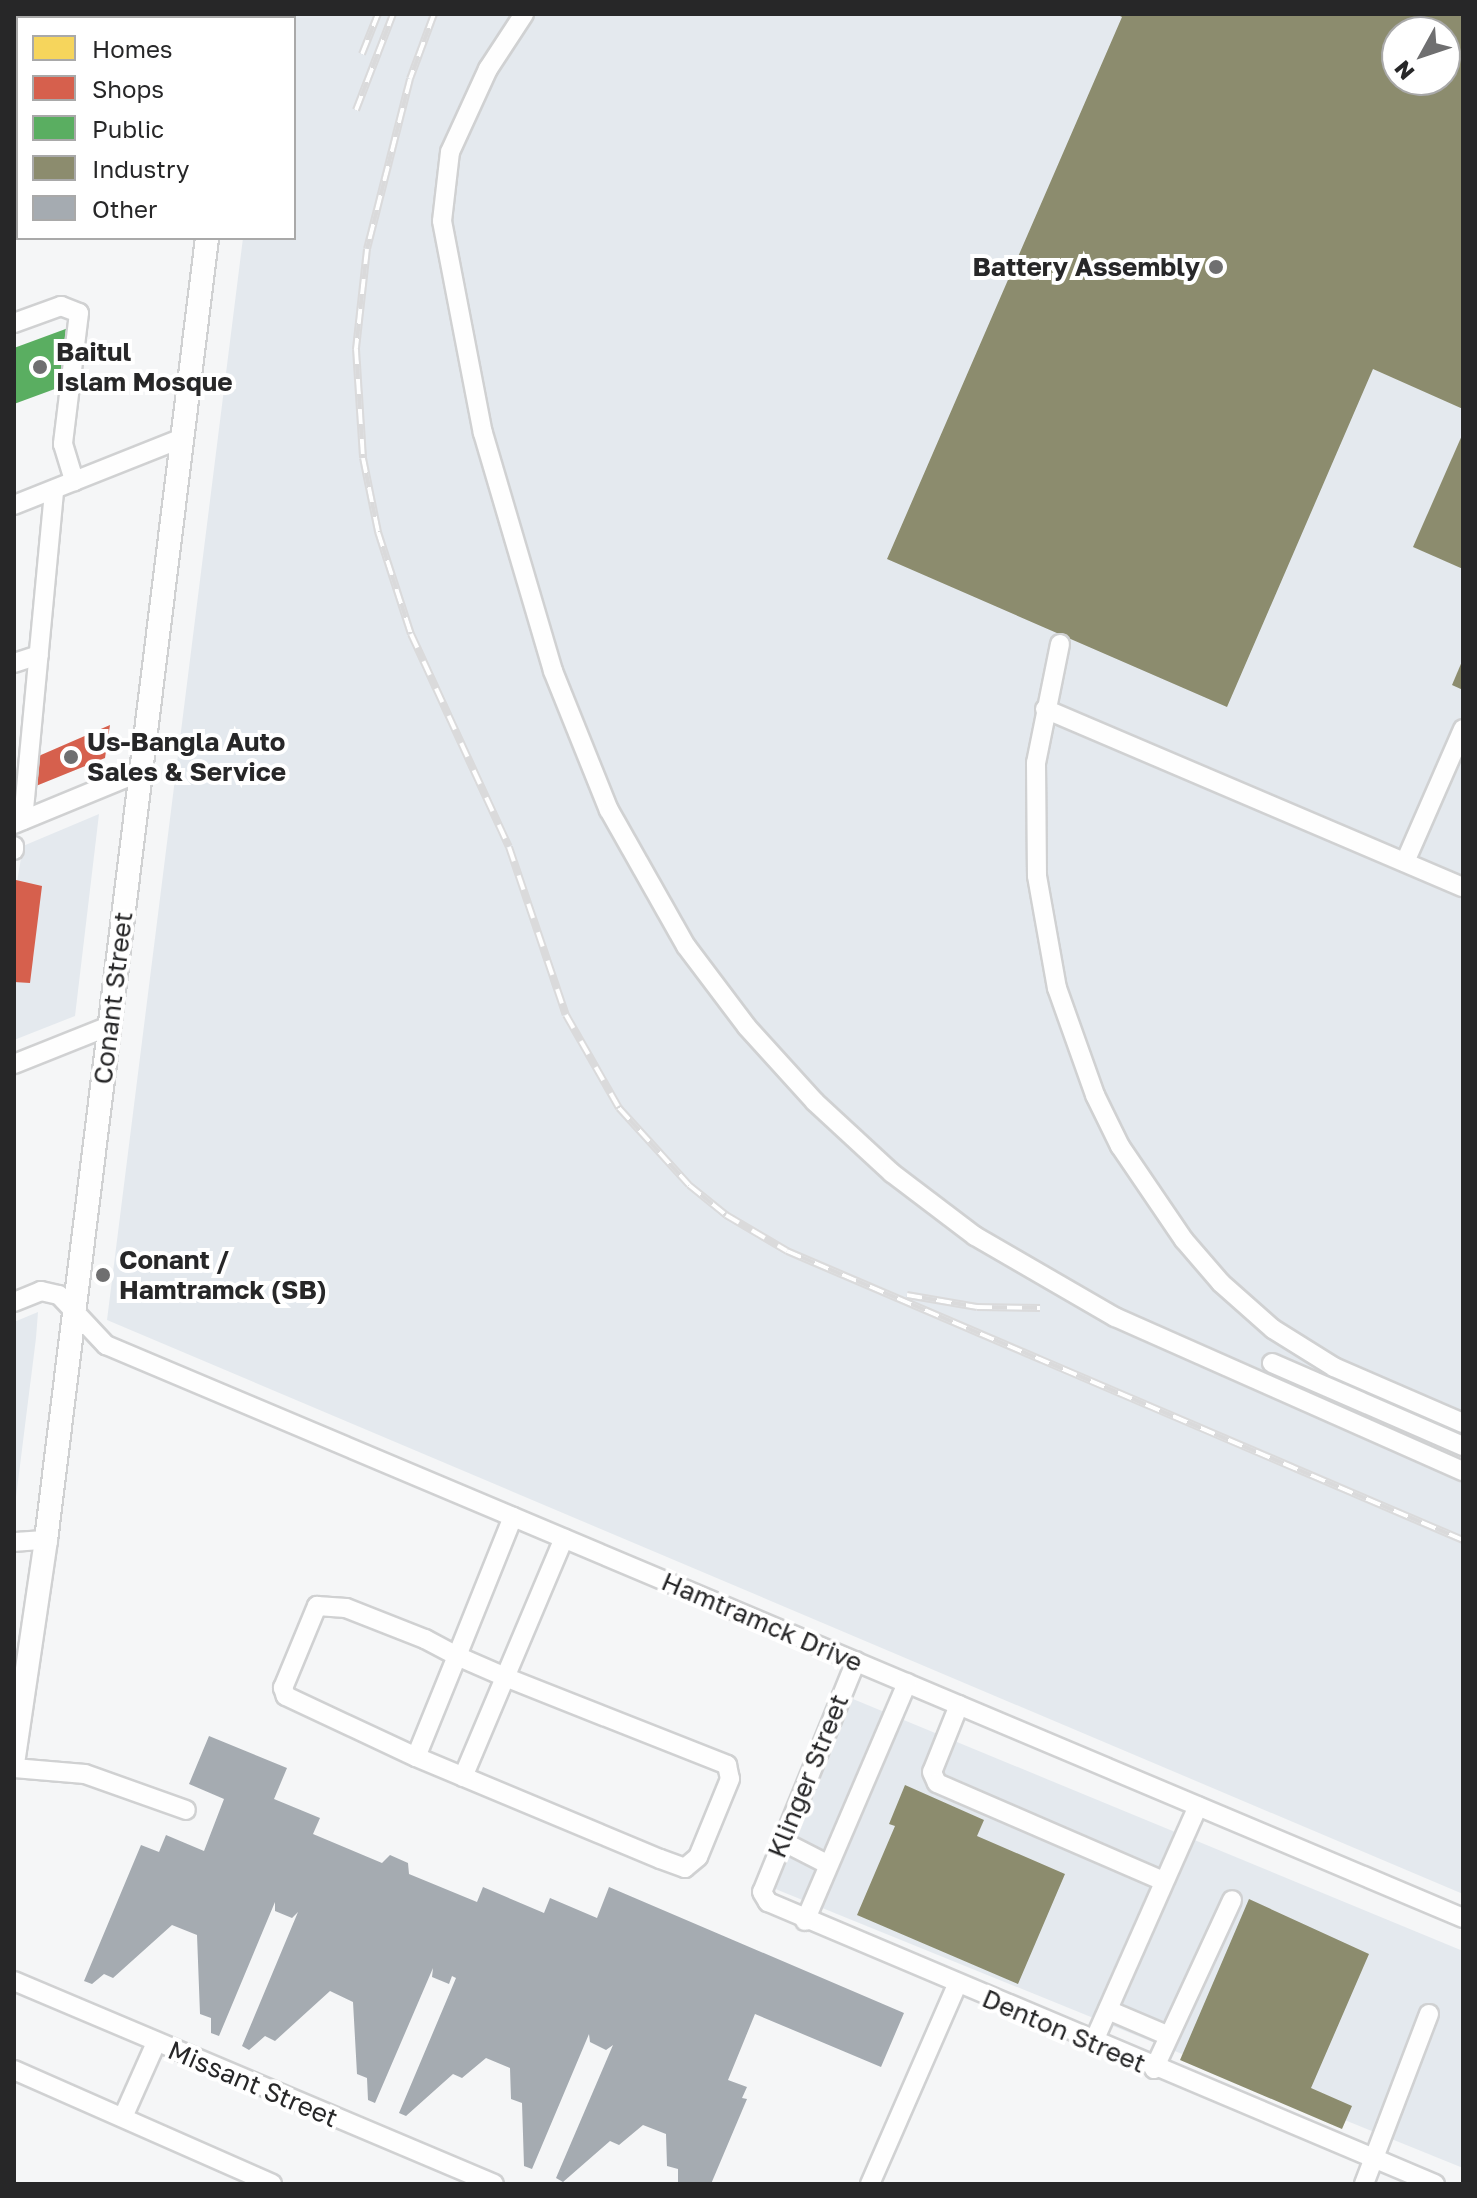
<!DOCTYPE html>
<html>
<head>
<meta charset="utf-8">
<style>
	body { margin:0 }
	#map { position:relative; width:1477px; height:2198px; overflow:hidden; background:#f5f6f7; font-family:"Golos Text",sans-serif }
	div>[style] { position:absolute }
	.built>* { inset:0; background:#e4e9ee }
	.homes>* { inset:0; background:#f6d55c }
	.shops>* { inset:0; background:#d6604d }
	.public>* { inset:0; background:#5aae61 }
	.industry>* { inset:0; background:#8c8c6e }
	.building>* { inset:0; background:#a5abb1 }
	.roads { filter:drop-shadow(2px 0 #d0d1d2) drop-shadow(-2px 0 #d0d1d2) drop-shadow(0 2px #d0d1d2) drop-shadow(0 -2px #d0d1d2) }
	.minor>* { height:18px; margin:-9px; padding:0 9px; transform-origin:9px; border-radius:9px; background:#fefefe }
	.major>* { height:22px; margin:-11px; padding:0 11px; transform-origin:11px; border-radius:11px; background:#fefefe }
	.rail>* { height:8px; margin-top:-4px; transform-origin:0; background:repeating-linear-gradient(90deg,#fff 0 15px,#dadadb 0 30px); box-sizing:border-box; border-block:2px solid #dadadb }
	.dots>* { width:22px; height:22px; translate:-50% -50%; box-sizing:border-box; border:4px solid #fff; border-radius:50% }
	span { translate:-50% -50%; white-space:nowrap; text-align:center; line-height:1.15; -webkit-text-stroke:8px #fff; paint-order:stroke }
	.poi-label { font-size:26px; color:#272728; font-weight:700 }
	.right { translate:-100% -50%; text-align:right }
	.left { translate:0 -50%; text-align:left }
	.street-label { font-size:26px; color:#272728 }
	.frame { position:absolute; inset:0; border:16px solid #272728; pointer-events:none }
	.legend { position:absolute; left:16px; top:16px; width:280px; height:224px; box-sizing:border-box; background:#fff; border:2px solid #a9a9a9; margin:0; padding:10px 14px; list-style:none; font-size:24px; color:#272728 }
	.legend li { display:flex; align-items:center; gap:16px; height:40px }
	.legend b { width:40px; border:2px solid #a9a9a9 }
	.north { position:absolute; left:1381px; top:16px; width:80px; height:80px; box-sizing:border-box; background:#fff; border:2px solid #a9a9a9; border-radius:50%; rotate:230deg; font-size:22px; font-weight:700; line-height:32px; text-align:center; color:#272728 }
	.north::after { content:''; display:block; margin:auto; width:28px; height:36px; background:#6f6f70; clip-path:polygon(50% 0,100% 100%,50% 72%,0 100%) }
</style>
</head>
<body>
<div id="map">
	<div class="built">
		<div style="clip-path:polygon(98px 14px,209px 14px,102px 18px)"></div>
		<div style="clip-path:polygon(evenodd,291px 14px,1463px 14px,1463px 1894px,107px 1320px,243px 238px,294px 238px,291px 14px,1397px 32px,1445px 32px,1445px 80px,1397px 80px,1397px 32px)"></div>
		<div style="clip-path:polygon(99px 814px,75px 1016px,14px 1040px,14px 900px,23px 846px)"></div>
		<div style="clip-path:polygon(38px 1312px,36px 1338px,14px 1513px,14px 1322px)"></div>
		<div style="clip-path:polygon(853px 1699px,1463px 1951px,1463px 2168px,773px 1888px)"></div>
	</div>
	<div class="homes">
		<div style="clip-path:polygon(14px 14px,37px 14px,18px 18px,14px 33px)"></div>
	</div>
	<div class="shops">
		<div style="clip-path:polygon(110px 725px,105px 758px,31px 788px,32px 772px,38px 769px,34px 758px)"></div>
		<div style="clip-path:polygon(16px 880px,42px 886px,30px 983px,14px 982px)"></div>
	</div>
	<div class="public">
		<div style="clip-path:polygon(71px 327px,63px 386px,14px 404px,14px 348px)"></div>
	</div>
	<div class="industry">
		<div style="clip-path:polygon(evenodd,1116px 14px,1463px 14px,1463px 409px,1373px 369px,1227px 707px,887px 559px,1122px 17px,1116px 14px,1397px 32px,1445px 32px,1445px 80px,1397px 80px,1397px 32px)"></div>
		<div style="clip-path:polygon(1463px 433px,1463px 569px,1413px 547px)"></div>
		<div style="clip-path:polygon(1463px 659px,1463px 690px,1452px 685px)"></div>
		<div style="clip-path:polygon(905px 1785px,984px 1820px,977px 1836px,1065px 1874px,1018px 1984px,857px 1915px,895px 1826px,889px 1824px)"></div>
		<div style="clip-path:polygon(1249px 1899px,1369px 1954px,1311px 2088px,1352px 2106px,1342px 2129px,1180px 2060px)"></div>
	</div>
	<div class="building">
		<div style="clip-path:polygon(209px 1736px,287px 1768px,274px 1799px,320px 1818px,313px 1834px,382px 1863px,390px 1855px,408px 1863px,409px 1874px,477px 1902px,483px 1887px,544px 1913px,550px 1898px,597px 1918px,609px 1887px,904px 2013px,881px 2067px,755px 2014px,728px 2080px,747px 2087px,742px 2098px,747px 2099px,711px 2184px,678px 2184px,678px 2169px,667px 2166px,666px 2134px,643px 2125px,619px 2145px,610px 2141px,563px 2182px,556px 2178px,613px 2045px,606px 2050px,590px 2042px,589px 2034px,532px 2169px,524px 2166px,522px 2103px,511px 2099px,510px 2068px,486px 2058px,462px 2078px,453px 2074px,406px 2116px,399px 2113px,456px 1978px,452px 1976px,449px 1984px,432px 1977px,433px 1968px,375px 2103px,368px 2100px,367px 2078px,357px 2074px,353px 2002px,330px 1991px,275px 2041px,265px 2036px,249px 2050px,242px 2046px,298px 1912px,292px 1918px,275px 1911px,275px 1902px,219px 2036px,211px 2033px,211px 2018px,200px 2014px,197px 1935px,172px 1925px,113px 1978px,104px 1974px,92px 1984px,84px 1981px,141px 1845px,159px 1852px,166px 1835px,204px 1851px,224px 1799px,189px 1784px)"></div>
	</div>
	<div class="roads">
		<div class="minor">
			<div style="left:70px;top:14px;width:6px;rotate:45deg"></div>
			<div style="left:524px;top:14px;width:66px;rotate:123.2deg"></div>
			<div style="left:488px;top:69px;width:91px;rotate:114.6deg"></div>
			<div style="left:450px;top:152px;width:69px;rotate:96.6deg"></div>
			<div style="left:442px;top:221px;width:216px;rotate:79.1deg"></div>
			<div style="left:483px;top:433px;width:248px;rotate:73.6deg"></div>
			<div style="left:553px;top:671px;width:150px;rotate:68.1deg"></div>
			<div style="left:609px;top:810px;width:156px;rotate:60.5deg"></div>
			<div style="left:686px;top:946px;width:101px;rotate:53deg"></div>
			<div style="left:747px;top:1027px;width:101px;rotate:47.8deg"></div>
			<div style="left:815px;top:1102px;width:105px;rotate:42.7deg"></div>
			<div style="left:892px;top:1173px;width:104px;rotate:37.2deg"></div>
			<div style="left:975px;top:1236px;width:162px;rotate:30.1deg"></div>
			<div style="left:1115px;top:1317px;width:381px;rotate:23.9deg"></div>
			<div style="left:14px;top:89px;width:6px;rotate:-45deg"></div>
			<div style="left:14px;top:323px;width:50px;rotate:-19.9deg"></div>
			<div style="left:61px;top:306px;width:19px;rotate:21deg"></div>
			<div style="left:79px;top:313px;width:132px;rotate:97deg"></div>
			<div style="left:63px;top:444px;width:39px;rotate:73deg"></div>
			<div style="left:14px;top:505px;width:181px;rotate:-21.7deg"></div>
			<div style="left:1060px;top:644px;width:121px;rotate:101.4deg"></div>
			<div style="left:1036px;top:763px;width:113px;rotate:89.5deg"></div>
			<div style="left:1037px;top:876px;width:114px;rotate:79.9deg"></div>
			<div style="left:1057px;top:988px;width:114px;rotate:70.4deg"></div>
			<div style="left:1095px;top:1095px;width:57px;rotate:63.9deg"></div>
			<div style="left:1120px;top:1146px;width:114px;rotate:55.8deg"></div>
			<div style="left:1184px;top:1240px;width:57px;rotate:49.3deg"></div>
			<div style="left:1221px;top:1283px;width:69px;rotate:41.5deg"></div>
			<div style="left:1273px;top:1329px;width:72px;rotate:31.9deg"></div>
			<div style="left:1334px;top:1367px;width:141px;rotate:23.5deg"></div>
			<div style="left:14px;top:663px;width:26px;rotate:-18deg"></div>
			<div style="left:1045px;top:709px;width:454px;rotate:23.1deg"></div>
			<div style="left:23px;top:820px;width:332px;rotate:-84.6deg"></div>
			<div style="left:14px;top:824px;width:136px;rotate:-22.4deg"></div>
			<div style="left:14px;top:846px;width:4px;rotate:90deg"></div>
			<div style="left:1405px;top:862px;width:145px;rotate:-66.4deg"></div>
			<div style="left:14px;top:1064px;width:102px;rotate:-21.8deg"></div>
			<div style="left:14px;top:1302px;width:29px;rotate:-22deg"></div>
			<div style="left:41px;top:1291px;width:18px;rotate:13deg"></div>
			<div style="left:59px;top:1295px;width:69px;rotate:46.8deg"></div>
			<div style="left:106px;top:1345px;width:1473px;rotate:22.89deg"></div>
			<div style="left:1272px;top:1363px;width:208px;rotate:23.5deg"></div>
			<div style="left:14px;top:1542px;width:32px;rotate:-4deg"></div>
			<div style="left:856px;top:1661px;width:249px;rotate:112.1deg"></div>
			<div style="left:762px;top:1892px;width:12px;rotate:59deg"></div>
			<div style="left:768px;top:1902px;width:724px;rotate:22.92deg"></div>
			<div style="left:959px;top:1705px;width:72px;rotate:111.9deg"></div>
			<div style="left:932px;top:1772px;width:12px;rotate:66deg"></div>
			<div style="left:937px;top:1783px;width:247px;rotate:23.4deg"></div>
			<div style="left:416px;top:1757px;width:144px;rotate:-154.9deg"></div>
			<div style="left:286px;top:1696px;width:9px;rotate:-111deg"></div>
			<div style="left:283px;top:1688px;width:89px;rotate:-67.5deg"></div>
			<div style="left:317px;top:1606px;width:29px;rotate:4deg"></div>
			<div style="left:346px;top:1608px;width:85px;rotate:21.4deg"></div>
			<div style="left:425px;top:1639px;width:36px;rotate:28deg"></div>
			<div style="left:457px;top:1656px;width:52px;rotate:23.6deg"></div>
			<div style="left:505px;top:1677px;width:239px;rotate:21.6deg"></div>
			<div style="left:727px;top:1765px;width:14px;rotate:78deg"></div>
			<div style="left:730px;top:1779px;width:84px;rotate:112.3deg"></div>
			<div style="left:698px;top:1857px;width:17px;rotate:140deg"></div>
			<div style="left:685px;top:1868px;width:27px;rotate:-160deg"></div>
			<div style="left:660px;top:1859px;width:264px;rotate:-157.3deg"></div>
			<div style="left:416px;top:1757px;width:109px;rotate:-67.9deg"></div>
			<div style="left:457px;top:1656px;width:150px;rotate:-68.1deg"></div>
			<div style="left:14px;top:1768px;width:71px;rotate:4.8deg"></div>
			<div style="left:85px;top:1774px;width:107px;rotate:19.6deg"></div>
			<div style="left:463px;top:1777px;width:259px;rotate:-67.1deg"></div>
			<div style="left:782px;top:1841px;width:51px;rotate:27.1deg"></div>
			<div style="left:805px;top:1921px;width:259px;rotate:-66.8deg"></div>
			<div style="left:14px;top:1981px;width:521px;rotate:22.92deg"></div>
			<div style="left:1108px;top:2010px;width:66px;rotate:23.1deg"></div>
			<div style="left:1093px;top:2043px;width:259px;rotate:-66.1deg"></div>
			<div style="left:1154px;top:2069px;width:186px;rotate:-65.2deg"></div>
			<div style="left:14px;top:2070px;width:282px;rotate:23.8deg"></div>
			<div style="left:123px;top:2117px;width:81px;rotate:-66deg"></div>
			<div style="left:870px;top:2184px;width:217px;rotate:-66.4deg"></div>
			<div style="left:1364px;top:2184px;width:182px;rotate:-69.1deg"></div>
		</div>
		<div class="major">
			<div style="left:256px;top:18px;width:4px;rotate:-76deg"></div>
			<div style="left:14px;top:215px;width:4px;rotate:-27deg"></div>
			<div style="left:14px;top:1757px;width:219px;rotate:-81.6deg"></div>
			<div style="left:46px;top:1540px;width:1312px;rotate:-82.95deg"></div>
		</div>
	</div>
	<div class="rail">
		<div style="left:434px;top:14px;width:69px;rotate:110.3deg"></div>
		<div style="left:410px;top:79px;width:175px;rotate:104.2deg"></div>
		<div style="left:367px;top:249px;width:101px;rotate:96.3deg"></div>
		<div style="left:356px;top:349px;width:109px;rotate:86.3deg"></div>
		<div style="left:363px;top:458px;width:76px;rotate:78.5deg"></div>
		<div style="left:378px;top:532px;width:107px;rotate:72.1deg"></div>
		<div style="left:411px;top:634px;width:234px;rotate:65.3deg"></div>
		<div style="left:509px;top:847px;width:177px;rotate:71.3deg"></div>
		<div style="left:566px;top:1015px;width:107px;rotate:60.3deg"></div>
		<div style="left:619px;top:1108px;width:104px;rotate:47.7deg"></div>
		<div style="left:689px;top:1185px;width:48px;rotate:39deg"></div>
		<div style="left:726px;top:1215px;width:71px;rotate:30.5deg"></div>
		<div style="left:787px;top:1251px;width:735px;rotate:23.15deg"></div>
		<div style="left:362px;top:54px;width:43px;rotate:-68.2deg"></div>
		<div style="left:356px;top:110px;width:103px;rotate:-68.9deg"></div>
		<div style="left:907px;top:1295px;width:71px;rotate:9.7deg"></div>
		<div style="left:977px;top:1307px;width:63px;rotate:0.9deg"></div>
	</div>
	<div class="dots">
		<div style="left:1216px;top:267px;background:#6f6f70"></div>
		<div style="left:40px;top:367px;background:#6f6f70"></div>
		<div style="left:71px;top:757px;background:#6f6f70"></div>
		<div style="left:103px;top:1275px;background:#6f6f70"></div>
	</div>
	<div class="poi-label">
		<span class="right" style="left:1200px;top:267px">Battery Assembly</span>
		<span class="left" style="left:56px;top:367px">Baitul<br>Islam Mosque</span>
		<span class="left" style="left:87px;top:757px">Us-Bangla Auto<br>Sales &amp; Service</span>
		<span class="left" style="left:119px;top:1275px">Conant /<br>Hamtramck (SB)</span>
	</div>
	<div class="street-label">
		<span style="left:113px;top:998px;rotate:-83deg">Conant Street</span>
		<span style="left:762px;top:1622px;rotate:23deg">Hamtramck Drive</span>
		<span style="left:808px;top:1776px;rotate:-68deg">Klinger Street</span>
		<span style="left:1064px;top:2031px;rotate:23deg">Denton Street</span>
		<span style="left:253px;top:2084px;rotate:23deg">Missant Street</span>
	</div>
	<div class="frame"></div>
	<ul class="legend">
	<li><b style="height:22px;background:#f6d55c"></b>Homes</li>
	<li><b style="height:22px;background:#d6604d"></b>Shops</li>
	<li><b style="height:22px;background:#5aae61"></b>Public</li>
	<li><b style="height:22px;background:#8c8c6e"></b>Industry</li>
	<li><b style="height:22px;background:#a5abb1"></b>Other</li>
	</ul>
	<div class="north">N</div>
</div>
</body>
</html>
